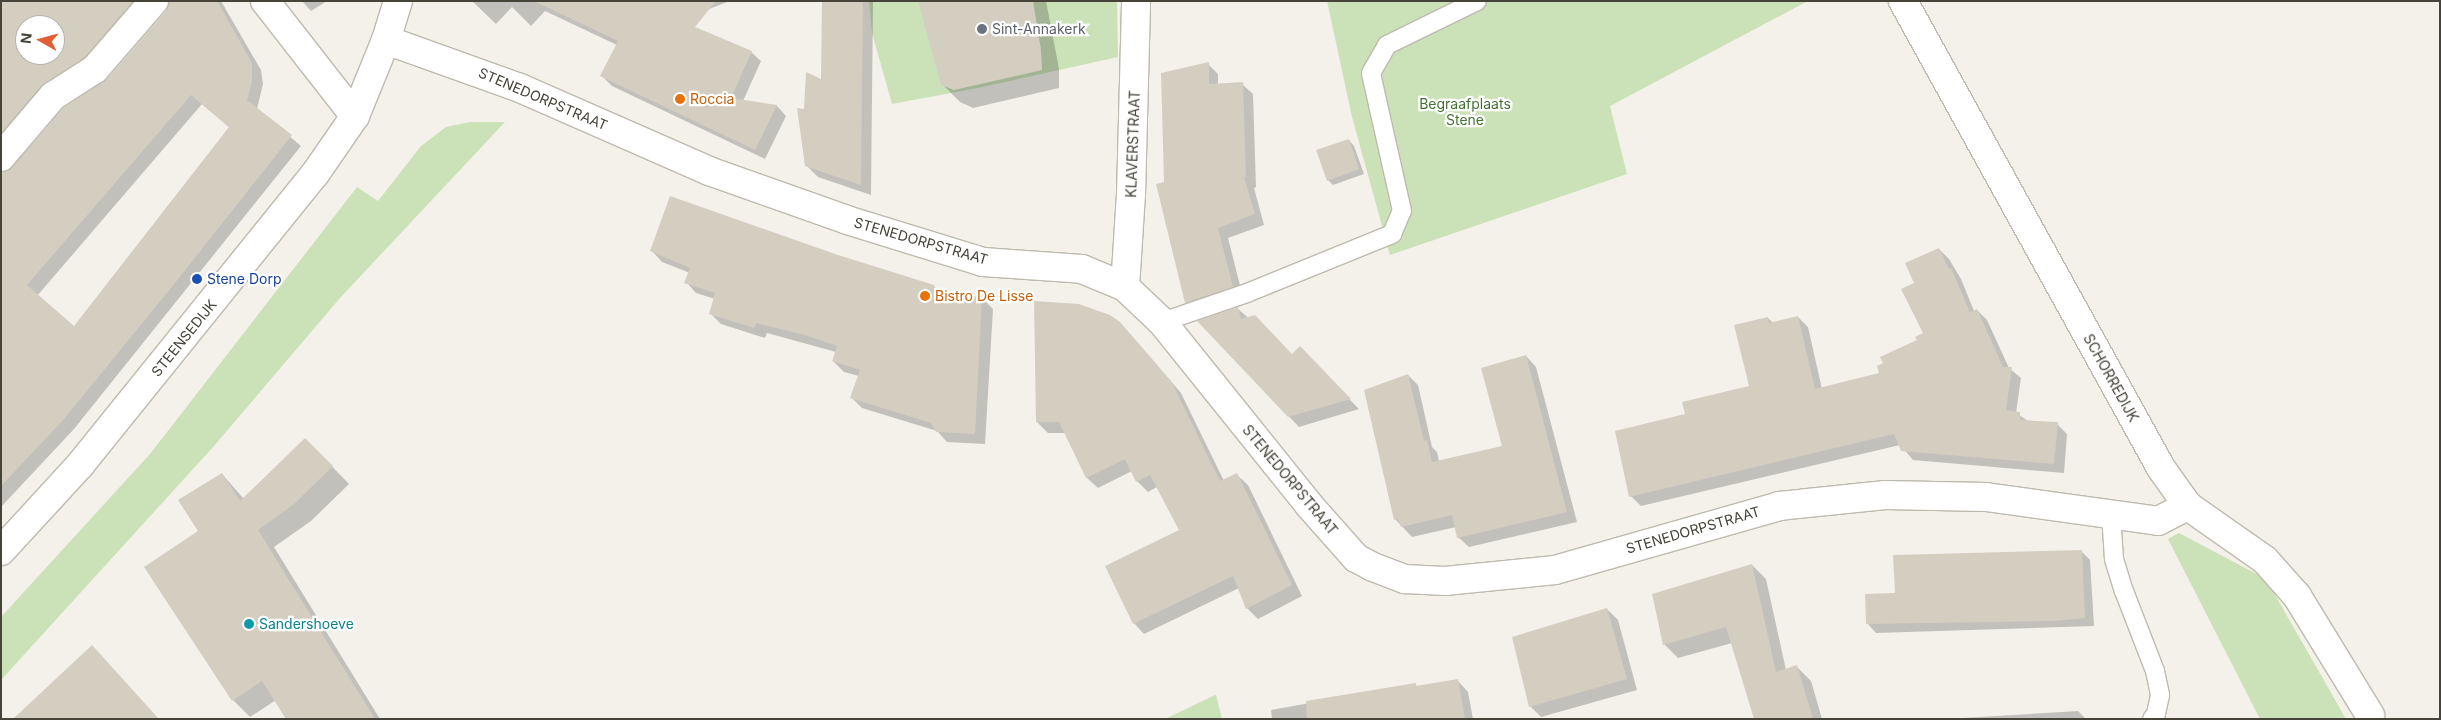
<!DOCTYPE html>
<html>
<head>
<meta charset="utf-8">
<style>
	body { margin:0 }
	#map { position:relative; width:2441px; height:720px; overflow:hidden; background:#f3f1ea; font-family:Inter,sans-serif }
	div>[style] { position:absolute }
	.green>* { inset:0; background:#cbe2b8 }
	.shadow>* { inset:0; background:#0003 }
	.building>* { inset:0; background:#d4cec1 }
	.roads { filter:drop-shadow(1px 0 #bebaae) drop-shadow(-1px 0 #bebaae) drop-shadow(0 1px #bebaae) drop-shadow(0 -1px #bebaae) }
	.lane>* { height:18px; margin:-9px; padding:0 9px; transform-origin:9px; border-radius:9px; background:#fff }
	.street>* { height:28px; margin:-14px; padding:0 14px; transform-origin:14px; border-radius:14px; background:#fff }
	.dots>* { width:14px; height:14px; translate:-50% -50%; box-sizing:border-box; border:2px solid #fff; border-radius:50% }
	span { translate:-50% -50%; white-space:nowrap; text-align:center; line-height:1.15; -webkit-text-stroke:4.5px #fff; paint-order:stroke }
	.worship-label { font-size:14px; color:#5b616d }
	.left { translate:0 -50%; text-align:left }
	.street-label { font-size:14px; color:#464339 }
	.food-label { font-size:14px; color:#c56008 }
	.park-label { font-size:14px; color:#447233 }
	.transit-label { font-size:14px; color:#164399 }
	.culture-label { font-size:14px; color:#0d838f }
	.frame { position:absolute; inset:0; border:2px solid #464339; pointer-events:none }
	.north { position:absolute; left:15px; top:15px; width:50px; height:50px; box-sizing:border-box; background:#fff; border:1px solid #b5b4b0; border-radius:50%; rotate:277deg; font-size:14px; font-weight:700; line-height:20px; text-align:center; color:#464339 }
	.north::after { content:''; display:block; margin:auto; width:18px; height:22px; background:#e15f34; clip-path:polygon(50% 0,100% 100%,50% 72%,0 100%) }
</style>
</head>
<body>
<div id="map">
	<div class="green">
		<div style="clip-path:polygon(869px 1px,1117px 1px,1118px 57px,978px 88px,892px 104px,872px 33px)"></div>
		<div style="clip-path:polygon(1327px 1px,1808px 1px,1610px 106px,1627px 174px,1390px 255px,1352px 117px)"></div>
		<div style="clip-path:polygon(470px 122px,505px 122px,340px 298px,214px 446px,1px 680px,1px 617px,150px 454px,357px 187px,378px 201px,421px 146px,446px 127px)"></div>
		<div style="clip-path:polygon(2179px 533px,2266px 579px,2346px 719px,2260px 719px,2168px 539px)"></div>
		<div style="clip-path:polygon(1216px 695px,1222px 719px,1165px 719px,1215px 695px)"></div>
	</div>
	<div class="shadow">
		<div style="clip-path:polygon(evenodd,1px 1px,136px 1px,145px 10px,1px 157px,1px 1px,25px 25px,55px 25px,55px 55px,25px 55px,25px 25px)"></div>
		<div style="clip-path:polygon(evenodd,170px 1px,221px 1px,261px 70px,263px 84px,257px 109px,301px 146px,74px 429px,1px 507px,1px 217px,8px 171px,64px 109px,180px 38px,170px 1px,202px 104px,230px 128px,74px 328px,37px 296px,202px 104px)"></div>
		<div style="clip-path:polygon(302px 1px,327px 1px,311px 11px)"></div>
		<div style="clip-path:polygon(472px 1px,655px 1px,677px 21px,751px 52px,761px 61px,743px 101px,777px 106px,786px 116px,765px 159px,612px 86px,602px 76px,617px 45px,545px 11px,531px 26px,512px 7px,496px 24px)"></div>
		<div style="clip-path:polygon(679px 1px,730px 1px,683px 19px)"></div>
		<div style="clip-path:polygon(823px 1px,873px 1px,871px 195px,818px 177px,807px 166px,805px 111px,822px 81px)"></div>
		<div style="clip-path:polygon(924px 1px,1046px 1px,1059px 69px,1059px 88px,973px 108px,960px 102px,942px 84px)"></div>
		<div style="clip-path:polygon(1208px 64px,1218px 74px,1218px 85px,1242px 84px,1253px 94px,1256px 187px,1254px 188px,1264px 225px,1228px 238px,1243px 297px,1197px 312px,1186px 302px,1165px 183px)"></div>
		<div style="clip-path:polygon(1349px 140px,1354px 146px,1364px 174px,1333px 185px,1328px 180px)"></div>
		<div style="clip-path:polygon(1939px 249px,1949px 259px,1961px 279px,1974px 311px,1977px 310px,1987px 320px,2009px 368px,2021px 378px,2016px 413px,2028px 421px,2057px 424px,2067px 434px,2064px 473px,1913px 460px,1900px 445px,1641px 506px,1631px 496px,1686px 415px,1750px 387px,1768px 318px,1773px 323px,1798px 317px,1808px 327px,1822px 389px,1881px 373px,1924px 334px,1915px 284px)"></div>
		<div style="clip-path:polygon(652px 251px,835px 255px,933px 286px,941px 295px,982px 298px,993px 309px,985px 444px,947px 442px,937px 431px,862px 408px,852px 398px,859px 376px,844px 372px,833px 361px,836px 352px,767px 333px,765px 338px,721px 324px,710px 313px,715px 299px,696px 293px,686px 282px,690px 273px,662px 262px)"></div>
		<div style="clip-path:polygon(1238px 309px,1292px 355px,1300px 348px,1359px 409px,1299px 427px,1199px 322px)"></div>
		<div style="clip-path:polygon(1130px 334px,1181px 393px,1224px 481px,1237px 475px,1248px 485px,1302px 596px,1258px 619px,1247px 608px,1239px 588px,1144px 634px,1134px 623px,1180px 531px,1157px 487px,1148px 492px,1137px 481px,1132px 471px,1098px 488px,1087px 478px,1065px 433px,1048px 433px,1037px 422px)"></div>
		<div style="clip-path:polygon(1526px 356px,1536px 367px,1577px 522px,1469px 547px,1458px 537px,1456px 527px,1412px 537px,1395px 519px,1408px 375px,1418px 385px,1432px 447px,1437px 452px,1439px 461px,1504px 447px)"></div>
		<div style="clip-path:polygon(322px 456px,349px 484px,311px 521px,274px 547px,380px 719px,288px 719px,276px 700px,250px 717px,233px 700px,200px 531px,222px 474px,244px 499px)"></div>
		<div style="clip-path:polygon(2081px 551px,2090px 560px,2094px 626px,1876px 633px,1868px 624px,1896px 594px)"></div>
		<div style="clip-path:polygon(1752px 565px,1766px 579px,1786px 670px,1797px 667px,1811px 681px,1822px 719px,1756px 719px,1732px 643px,1678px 658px,1664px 644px)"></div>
		<div style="clip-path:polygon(1607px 609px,1618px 620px,1637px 690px,1541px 717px,1530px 706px)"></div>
		<div style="clip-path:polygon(1458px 681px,1468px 692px,1473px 719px,1272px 719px,1271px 710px,1415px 684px,1418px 687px)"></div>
		<div style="clip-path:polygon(2078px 711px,2086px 719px,1947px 719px)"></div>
	</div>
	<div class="building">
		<div style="clip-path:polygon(evenodd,1px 1px,133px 1px,85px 57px,41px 86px,1px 133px,1px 1px,25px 25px,55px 25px,55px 55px,25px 55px,25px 25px)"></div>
		<div style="clip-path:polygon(evenodd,169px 1px,217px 1px,252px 63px,252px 82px,247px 100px,292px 135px,175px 283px,64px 419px,1px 486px,1px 172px,13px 167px,63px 108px,107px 79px,166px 11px,169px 1px,191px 95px,229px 127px,74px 326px,27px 285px,191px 95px)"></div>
		<div style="clip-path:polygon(534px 1px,716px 1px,695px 27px,752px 51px,731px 98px,777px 105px,755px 150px,600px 76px,618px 41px)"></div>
		<div style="clip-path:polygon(822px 1px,863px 1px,861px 185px,805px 166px,797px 108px,804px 109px,806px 72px,821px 79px)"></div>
		<div style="clip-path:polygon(918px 1px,1033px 1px,1041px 50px,1042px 70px,954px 90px,941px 85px)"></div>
		<div style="clip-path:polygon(1209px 62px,1209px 84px,1243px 82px,1246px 177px,1244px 177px,1255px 214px,1218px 228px,1233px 287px,1185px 303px,1156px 184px,1164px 182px,1161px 73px)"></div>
		<div style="clip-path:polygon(1349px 139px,1359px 169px,1327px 181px,1316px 150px)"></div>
		<div style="clip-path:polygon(670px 196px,835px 254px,934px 285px,938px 293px,982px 297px,975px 434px,936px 432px,931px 423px,850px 398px,860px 370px,832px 361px,837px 346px,805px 335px,756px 323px,754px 328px,709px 314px,715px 293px,684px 283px,690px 268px,650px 251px)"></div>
		<div style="clip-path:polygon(1939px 248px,1949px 269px,1951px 268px,1970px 312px,1977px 309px,2003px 367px,2012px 367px,2006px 410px,2020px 412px,2020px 420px,2058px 422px,2054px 464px,1901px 451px,1894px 434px,1629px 497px,1615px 431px,1685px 414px,1682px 402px,1749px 386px,1734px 325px,1768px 317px,1769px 323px,1798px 316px,1815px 389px,1879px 373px,1877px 366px,1883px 363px,1880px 357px,1917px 340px,1915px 337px,1923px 333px,1901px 289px,1914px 283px,1905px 263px)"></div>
		<div style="clip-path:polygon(1034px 301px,1079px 304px,1110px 315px,1120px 322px,1171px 381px,1220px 481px,1237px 473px,1292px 585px,1246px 609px,1233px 576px,1133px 624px,1105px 566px,1179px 530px,1150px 475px,1136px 482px,1125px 459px,1086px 478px,1059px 422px,1036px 422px)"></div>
		<div style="clip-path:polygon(1238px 307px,1241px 319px,1255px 315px,1292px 354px,1300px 346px,1351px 399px,1288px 417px,1197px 321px)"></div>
		<div style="clip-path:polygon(1526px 355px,1567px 512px,1457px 538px,1452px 515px,1401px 527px,1398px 519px,1394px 520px,1364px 390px,1408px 374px,1424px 441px,1427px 440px,1432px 462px,1502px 446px,1481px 368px)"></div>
		<div style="clip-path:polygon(305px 438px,333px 466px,294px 504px,258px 530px,375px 719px,286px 719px,262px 681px,232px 701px,144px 567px,198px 531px,178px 500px,222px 473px,240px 501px)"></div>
		<div style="clip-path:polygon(2082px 550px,2085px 618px,2053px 621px,1866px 624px,1865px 594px,1895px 593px,1893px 555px)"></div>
		<div style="clip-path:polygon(1752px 564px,1776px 672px,1797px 665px,1813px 719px,1754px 719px,1726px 627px,1663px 645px,1652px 594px)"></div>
		<div style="clip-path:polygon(1607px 608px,1627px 679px,1529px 707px,1512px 637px)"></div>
		<div style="clip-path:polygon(92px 645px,159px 719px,13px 719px)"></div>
		<div style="clip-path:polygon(1458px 679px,1465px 719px,1307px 719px,1306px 701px,1416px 683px,1416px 686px)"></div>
	</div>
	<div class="roads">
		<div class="lane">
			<div style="left:1162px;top:322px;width:90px;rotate:-18.8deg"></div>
			<div style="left:1247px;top:293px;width:157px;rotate:-22.1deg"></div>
			<div style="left:1392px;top:234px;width:25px;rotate:-67deg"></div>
			<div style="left:1402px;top:211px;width:141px;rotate:-102.7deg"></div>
			<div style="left:1371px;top:73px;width:32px;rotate:-60deg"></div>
			<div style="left:1387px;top:45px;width:100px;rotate:-26.1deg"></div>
			<div style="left:2111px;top:513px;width:46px;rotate:86.3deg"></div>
			<div style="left:2114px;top:559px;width:34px;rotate:73deg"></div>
			<div style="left:2124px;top:591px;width:86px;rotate:68.8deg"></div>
			<div style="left:2155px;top:671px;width:25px;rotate:78deg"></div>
			<div style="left:2160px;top:695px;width:19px;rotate:102deg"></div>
			<div style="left:2156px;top:714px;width:6px;rotate:129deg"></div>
		</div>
		<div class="street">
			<div style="left:265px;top:1px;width:146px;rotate:52deg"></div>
			<div style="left:1903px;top:1px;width:534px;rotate:61.08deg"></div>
			<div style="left:2161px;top:468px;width:47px;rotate:54.6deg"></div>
			<div style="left:2188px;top:506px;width:94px;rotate:35deg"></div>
			<div style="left:2265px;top:560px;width:48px;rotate:48.4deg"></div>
			<div style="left:2297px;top:596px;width:140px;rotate:58.5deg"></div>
			<div style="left:386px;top:40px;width:142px;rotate:19.7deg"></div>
			<div style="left:520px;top:88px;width:206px;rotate:23.7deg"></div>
			<div style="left:709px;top:171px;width:146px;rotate:19.5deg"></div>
			<div style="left:847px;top:220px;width:142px;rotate:17.2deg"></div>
			<div style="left:983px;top:262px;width:99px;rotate:4deg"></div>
			<div style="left:1082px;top:269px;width:47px;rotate:22.7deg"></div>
			<div style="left:1125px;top:287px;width:51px;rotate:43.4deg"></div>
			<div style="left:1162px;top:322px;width:235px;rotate:51.2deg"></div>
			<div style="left:1309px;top:505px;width:71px;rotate:48.4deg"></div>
			<div style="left:1356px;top:558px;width:19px;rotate:28deg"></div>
			<div style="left:1373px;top:567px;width:34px;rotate:21deg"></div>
			<div style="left:1405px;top:579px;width:40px;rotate:2.9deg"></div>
			<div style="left:1445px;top:581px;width:111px;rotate:-5.7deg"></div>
			<div style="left:1555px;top:570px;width:233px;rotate:-15.9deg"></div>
			<div style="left:1779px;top:506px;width:107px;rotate:-5.9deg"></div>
			<div style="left:1885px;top:495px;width:101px;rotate:1.1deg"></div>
			<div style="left:1986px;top:497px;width:174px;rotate:7.9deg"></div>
			<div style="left:2158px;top:521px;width:34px;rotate:-27deg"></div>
			<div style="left:1px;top:157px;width:80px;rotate:-49.6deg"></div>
			<div style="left:53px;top:96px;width:50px;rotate:-32.7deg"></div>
			<div style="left:95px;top:69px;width:90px;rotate:-49.1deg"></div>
			<div style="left:1125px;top:287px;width:92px;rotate:-86.3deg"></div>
			<div style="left:1131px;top:195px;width:194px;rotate:-88.5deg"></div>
			<div style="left:1px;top:551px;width:117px;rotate:-47.4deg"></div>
			<div style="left:80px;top:465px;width:374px;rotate:-51.1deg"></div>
			<div style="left:315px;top:174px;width:70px;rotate:-55.4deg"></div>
			<div style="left:355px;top:116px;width:82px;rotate:-67.8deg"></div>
			<div style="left:386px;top:40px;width:41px;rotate:-72.9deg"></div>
		</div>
	</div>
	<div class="dots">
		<div style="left:982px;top:29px;background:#6b7280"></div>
		<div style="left:680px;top:99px;background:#e8710a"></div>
		<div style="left:197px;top:279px;background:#1a4fb4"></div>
		<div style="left:925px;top:296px;background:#e8710a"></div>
		<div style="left:249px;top:624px;background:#0f9aa8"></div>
	</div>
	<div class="worship-label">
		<span class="left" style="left:992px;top:29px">Sint-Annakerk</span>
	</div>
	<div class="street-label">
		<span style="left:543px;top:99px;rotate:23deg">STENEDORPSTRAAT</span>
		<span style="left:1133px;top:144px;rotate:-88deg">KLAVERSTRAAT</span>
		<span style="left:921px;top:241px;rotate:16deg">STENEDORPSTRAAT</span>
		<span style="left:184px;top:338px;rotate:-51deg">STEENSEDIJK</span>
		<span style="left:2111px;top:378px;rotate:61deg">SCHORREDIJK</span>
		<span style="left:1290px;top:480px;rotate:50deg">STENEDORPSTRAAT</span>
		<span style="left:1693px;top:530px;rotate:-16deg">STENEDORPSTRAAT</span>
	</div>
	<div class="food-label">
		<span class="left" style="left:690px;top:99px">Roccia</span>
		<span class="left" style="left:935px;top:296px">Bistro De Lisse</span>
	</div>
	<div class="park-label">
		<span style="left:1465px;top:112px">Begraafplaats<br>Stene</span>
	</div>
	<div class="transit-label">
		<span class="left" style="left:207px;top:279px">Stene Dorp</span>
	</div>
	<div class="culture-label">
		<span class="left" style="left:259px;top:624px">Sandershoeve</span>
	</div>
	<div class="frame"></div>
	<div class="north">N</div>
</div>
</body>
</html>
